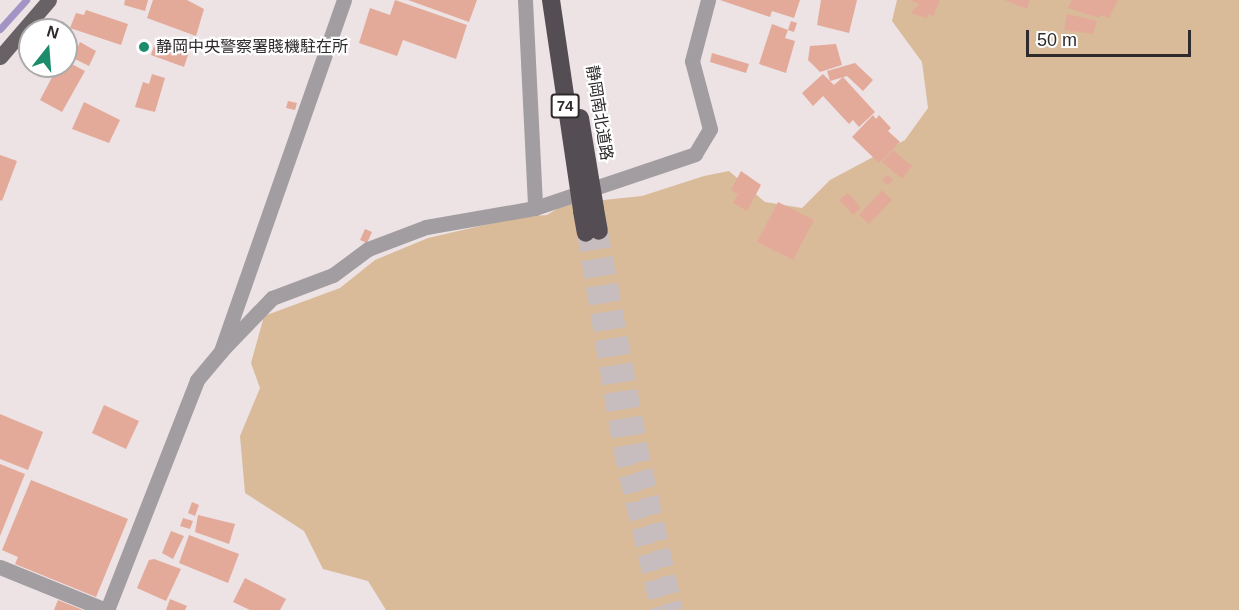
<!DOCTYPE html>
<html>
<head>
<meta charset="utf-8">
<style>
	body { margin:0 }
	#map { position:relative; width:1239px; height:610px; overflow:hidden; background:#ede2e4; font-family:Arial,"Noto Sans JP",sans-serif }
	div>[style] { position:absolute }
	.green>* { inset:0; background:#d9bb9a }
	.stream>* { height:7px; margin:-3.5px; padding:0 3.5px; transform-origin:3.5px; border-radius:3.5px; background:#a294c5 }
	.building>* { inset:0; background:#e3aa9a }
	.highway-tunnel>* { height:18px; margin-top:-9px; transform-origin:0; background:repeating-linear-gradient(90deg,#c7bdbf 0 18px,transparent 0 27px) }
	.street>* { height:15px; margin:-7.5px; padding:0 7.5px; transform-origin:7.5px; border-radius:7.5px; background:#a19da0 }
	.primary>* { height:15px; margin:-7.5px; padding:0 7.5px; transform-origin:7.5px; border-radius:7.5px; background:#686267 }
	.highway>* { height:18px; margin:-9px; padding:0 9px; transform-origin:9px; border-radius:9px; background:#544d53 }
	.highway-bridge>* { height:18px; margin:-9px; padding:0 9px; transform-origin:9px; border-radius:9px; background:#544d53 }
	.dots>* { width:16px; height:16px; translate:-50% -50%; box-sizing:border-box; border:3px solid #fff; border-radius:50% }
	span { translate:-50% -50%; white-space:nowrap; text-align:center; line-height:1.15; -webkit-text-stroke:4.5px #fff; paint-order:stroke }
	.shield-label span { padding:2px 4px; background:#fff; border:2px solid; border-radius:4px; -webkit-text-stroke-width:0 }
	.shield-label { font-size:15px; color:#2f2b2c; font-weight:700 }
	.poi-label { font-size:16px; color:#2f2b2c }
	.left { translate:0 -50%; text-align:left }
	.street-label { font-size:16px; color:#2f2b2c }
	.north { position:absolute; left:18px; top:18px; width:60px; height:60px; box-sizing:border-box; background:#fff; border:2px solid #acaaab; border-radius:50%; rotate:17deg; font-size:16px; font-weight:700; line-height:24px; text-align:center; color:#2f2b2c }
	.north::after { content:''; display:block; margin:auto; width:21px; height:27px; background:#1c8c6d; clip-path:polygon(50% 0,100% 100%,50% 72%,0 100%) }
	.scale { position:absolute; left:1026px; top:30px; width:165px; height:27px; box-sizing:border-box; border:3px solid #2f2b2c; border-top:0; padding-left:8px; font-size:18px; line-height:21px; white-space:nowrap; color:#2f2b2c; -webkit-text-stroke:4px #fff; paint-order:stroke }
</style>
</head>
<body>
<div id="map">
	<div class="green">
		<div style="clip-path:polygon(897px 0,1239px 0,1239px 610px,386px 610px,368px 581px,323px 569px,304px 531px,245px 493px,240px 436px,260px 388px,251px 363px,264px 316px,340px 288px,375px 260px,428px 238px,519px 217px,547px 215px,565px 204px,642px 196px,704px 176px,729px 171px,765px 202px,802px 208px,830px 180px,905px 140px,928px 108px,922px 62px,892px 21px)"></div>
	</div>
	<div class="stream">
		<div style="left:0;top:29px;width:39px;rotate:-48deg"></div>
	</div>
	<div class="building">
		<div style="clip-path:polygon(125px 0,148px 0,145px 11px,124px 5px)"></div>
		<div style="clip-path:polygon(153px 0,187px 0,204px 9px,196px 36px,147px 18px)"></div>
		<div style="clip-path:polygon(395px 0,467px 25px,456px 59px,403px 40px,397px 56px,359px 43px,370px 8px,390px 15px)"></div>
		<div style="clip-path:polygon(408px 0,477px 0,469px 22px)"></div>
		<div style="clip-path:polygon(720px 0,800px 0,794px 18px,772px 11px,770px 17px)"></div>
		<div style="clip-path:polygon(821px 0,857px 0,849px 33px,817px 25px)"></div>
		<div style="clip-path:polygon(910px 0,940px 0,933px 16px,928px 14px,927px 18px,911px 13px,919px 4px)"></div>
		<div style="clip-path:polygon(1004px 0,1030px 0,1027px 9px)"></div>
		<div style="clip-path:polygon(1072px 0,1118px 0,1109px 18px,1101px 15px,1099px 18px,1068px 8px)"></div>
		<div style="clip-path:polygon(86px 10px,128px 24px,121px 45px,70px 28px,76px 13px,84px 15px)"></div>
		<div style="clip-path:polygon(1067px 14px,1097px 21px,1093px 34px,1064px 30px)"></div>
		<div style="clip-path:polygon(791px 21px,797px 23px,794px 32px,788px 30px)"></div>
		<div style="clip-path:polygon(772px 24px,788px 30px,785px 38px,795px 41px,786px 73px,759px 64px)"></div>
		<div style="clip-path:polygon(157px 37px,190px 49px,184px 67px,151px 55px)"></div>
		<div style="clip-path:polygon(80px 42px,96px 51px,89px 66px,73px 58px)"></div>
		<div style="clip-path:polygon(836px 44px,842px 65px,820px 72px,808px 60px,810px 46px)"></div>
		<div style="clip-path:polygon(712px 53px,749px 64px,746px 73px,710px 62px)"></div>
		<div style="clip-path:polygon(66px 61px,85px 71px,62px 112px,40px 100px,58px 66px,66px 66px)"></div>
		<div style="clip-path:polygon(855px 63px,873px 80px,863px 91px,847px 76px,830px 81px,827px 71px)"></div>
		<div style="clip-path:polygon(152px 74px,165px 78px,155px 112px,135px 107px,143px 82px,149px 84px)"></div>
		<div style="clip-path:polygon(823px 74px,834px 85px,843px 77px,875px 112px,859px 127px,853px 120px,849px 124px,823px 96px,813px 106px,802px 93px)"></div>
		<div style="clip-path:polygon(288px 101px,297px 103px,295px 110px,286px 108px)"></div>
		<div style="clip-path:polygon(84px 102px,120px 120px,109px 143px,72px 129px)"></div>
		<div style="clip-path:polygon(873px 115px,876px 119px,879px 115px,891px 128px,888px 131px,900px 142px,879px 163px,852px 137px)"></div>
		<div style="clip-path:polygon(893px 150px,912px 166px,902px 179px,882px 162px)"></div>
		<div style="clip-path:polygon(0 155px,17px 161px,2px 201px,0 200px)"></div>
		<div style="clip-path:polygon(741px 171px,761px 185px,747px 211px,733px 203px,738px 194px,731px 190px)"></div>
		<div style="clip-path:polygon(887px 175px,893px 180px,888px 185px,882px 180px)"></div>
		<div style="clip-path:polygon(882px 190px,892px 200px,869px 224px,859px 215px)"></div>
		<div style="clip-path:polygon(848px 193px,861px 208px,853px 215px,839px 200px)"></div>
		<div style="clip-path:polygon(778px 202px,814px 220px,793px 260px,757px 242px)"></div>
		<div style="clip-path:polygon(365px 229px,372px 232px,367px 243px,360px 240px)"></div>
		<div style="clip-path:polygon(104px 405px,139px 421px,126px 449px,92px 433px)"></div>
		<div style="clip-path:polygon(0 414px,43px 432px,28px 470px,0 459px)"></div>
		<div style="clip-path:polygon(0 464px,25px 474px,0 536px)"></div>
		<div style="clip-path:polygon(31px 480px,128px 519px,96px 597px,15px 564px,18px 557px,2px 550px)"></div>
		<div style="clip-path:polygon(192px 502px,199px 505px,195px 516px,188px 513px)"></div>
		<div style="clip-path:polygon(198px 515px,235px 524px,229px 544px,195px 532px)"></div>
		<div style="clip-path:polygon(183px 518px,193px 521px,190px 529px,180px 526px)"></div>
		<div style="clip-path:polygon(171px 531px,184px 536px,173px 559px,162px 553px)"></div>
		<div style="clip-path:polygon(189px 535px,239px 554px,228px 583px,179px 563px)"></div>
		<div style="clip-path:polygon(154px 559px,181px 569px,166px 601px,137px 588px,149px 560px)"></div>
		<div style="clip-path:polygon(245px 578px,286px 599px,280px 610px,250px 610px,233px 602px)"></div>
		<div style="clip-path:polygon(170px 599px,187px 606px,185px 610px,166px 610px)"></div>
		<div style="clip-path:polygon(58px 600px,83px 610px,54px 610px)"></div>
	</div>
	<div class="highway-tunnel">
		<div style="left:599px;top:231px;width:217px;rotate:79.6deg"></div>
		<div style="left:638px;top:444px;width:170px;rotate:77.8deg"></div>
		<div style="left:586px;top:233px;width:219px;rotate:80.5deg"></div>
		<div style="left:622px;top:449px;width:165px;rotate:76.7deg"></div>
	</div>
	<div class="street">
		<div style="left:525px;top:0;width:208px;rotate:87.2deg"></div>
		<div style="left:221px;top:351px;width:74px;rotate:-46.1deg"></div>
		<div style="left:272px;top:298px;width:65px;rotate:-20.7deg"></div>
		<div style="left:333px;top:275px;width:44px;rotate:-36.6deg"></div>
		<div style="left:368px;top:249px;width:62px;rotate:-20.8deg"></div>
		<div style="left:426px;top:227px;width:111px;rotate:-9.9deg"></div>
		<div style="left:535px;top:208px;width:169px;rotate:-18.6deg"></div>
		<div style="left:695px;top:154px;width:29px;rotate:-59deg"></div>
		<div style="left:710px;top:129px;width:70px;rotate:-104.8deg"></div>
		<div style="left:692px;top:61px;width:63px;rotate:-75.3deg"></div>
		<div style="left:0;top:567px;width:114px;rotate:22.1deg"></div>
		<div style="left:107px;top:610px;width:247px;rotate:-68.6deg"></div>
		<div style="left:197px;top:380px;width:38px;rotate:-50deg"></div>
		<div style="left:221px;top:351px;width:372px;rotate:-70.7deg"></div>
	</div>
	<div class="primary">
		<div style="left:0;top:57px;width:75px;rotate:-49.3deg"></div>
	</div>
	<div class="highway">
		<div style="left:595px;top:209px;width:22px;rotate:80deg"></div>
		<div style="left:582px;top:211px;width:22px;rotate:80deg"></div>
	</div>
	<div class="highway-bridge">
		<div style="left:551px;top:0;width:213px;rotate:81.6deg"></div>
		<div style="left:580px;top:118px;width:92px;rotate:80.6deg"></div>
	</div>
	<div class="dots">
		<div style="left:144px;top:47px;background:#1c8c6d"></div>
	</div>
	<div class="shield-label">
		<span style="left:565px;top:106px">74</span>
	</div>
	<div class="poi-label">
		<span class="left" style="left:156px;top:47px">静岡中央警察署賤機駐在所</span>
	</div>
	<div class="street-label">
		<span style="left:599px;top:113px;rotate:81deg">静岡南北道路</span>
	</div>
	<div class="north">N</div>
	<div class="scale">50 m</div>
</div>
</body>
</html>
